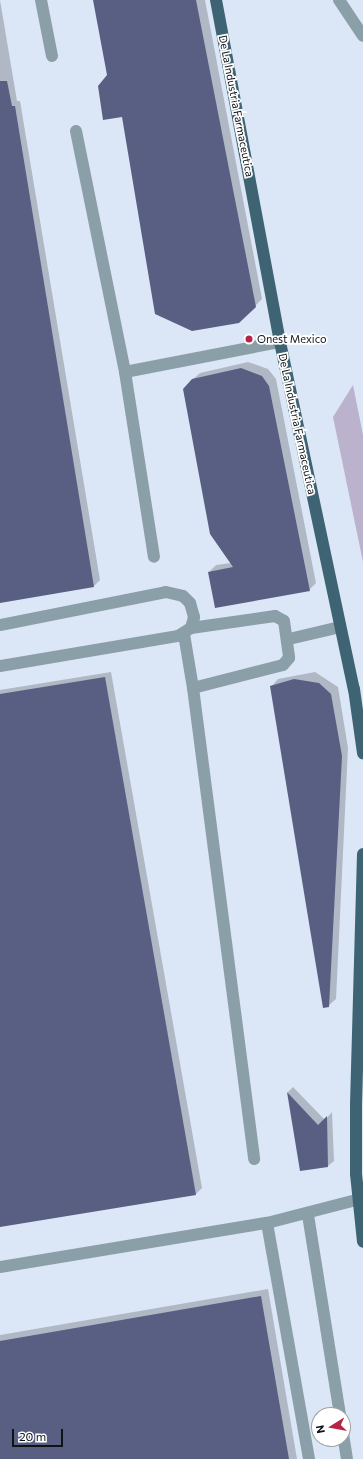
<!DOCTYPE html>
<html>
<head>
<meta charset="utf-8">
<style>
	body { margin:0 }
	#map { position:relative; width:363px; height:1459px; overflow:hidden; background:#dbe7f6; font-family:Commissioner,sans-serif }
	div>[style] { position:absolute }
	.green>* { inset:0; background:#bbb2ce }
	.shadow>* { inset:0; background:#0003 }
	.building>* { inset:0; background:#585f83 }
	.minor>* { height:12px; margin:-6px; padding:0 6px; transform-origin:6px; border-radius:6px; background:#8b9fa8 }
	.major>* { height:12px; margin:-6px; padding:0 6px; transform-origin:6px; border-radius:6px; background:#3e6474 }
	.dots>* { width:11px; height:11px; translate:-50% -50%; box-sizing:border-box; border:2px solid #fff; border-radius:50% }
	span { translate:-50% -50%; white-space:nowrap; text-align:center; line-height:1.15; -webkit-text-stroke:3.5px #fff; paint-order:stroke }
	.street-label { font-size:11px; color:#0e1317 }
	.poi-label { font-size:11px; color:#0e1317 }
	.left { translate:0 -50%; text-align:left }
	.north { position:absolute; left:311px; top:1407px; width:40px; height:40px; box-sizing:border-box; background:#fff; border:1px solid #9fa1a2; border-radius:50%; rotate:259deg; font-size:11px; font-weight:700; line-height:16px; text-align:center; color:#0e1317 }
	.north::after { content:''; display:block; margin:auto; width:14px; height:18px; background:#b62446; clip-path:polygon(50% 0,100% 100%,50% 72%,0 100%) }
	.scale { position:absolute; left:12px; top:1429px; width:51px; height:18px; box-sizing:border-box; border:2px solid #0e1317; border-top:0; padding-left:5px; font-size:12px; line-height:14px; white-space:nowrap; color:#0e1317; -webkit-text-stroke:3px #fff; paint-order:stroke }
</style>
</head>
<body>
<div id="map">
	<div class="green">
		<div style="clip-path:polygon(353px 385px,363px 435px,363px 562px,333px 417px)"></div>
	</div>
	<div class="shadow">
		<div style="clip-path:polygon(0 0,17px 101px,20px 101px,100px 580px,94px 586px,0 602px)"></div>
		<div style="clip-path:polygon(94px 0,205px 0,262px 299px,255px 306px,123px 116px,108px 75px)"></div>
		<div style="clip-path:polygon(248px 362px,268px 369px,276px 379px,316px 583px,309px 590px,209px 572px,216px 565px,231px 563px,192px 380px,200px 373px)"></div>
		<div style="clip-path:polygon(111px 672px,202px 1188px,196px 1194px,0 1226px,0 690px)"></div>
		<div style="clip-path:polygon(315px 672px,338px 687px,348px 748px,336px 999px,328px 1006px,271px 687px,278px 679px)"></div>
		<div style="clip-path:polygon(293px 1087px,325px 1120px,332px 1112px,334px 1161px,328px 1166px,301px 1170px,288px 1092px)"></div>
		<div style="clip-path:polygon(268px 1289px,297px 1459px,0 1459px,0 1335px)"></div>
	</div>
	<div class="building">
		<div style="clip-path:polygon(93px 0,196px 0,256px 307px,239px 323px,192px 331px,155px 314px,122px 117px,103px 120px,98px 86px,107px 75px)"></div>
		<div style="clip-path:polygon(0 81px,7px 81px,12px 106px,15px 106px,94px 587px,0 603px)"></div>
		<div style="clip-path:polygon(241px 368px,262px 376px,269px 386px,310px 591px,215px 608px,208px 572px,233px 567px,210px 534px,183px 389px,192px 379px)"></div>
		<div style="clip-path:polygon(105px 677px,196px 1195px,0 1227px,0 694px)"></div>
		<div style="clip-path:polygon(294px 679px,319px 683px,331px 694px,342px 756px,329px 1007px,323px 1008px,270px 686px)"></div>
		<div style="clip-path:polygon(287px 1092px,318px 1125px,327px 1116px,328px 1167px,300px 1171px)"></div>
		<div style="clip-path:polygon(261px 1296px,289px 1459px,0 1459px,0 1341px)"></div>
	</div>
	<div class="minor">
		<div style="left:41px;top:0;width:57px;rotate:78.9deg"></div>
		<div style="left:339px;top:0;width:43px;rotate:56.3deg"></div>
		<div style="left:76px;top:131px;width:246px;rotate:78.5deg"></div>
		<div style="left:125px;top:372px;width:187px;rotate:81.1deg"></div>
		<div style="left:125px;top:372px;width:158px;rotate:-11deg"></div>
		<div style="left:0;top:625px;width:169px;rotate:-11.2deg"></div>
		<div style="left:166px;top:592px;width:17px;rotate:13deg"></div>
		<div style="left:183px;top:596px;width:10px;rotate:45deg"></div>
		<div style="left:190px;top:603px;width:15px;rotate:74deg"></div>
		<div style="left:194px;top:617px;width:11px;rotate:105deg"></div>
		<div style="left:289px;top:639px;width:52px;rotate:-13.2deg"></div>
		<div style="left:0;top:666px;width:181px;rotate:-9.6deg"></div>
		<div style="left:178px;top:636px;width:15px;rotate:-32deg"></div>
		<div style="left:191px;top:628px;width:85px;rotate:-8.1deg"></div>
		<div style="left:275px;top:616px;width:10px;rotate:29deg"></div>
		<div style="left:284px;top:621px;width:37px;rotate:82deg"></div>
		<div style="left:289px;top:658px;width:9px;rotate:131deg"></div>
		<div style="left:283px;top:665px;width:93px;rotate:165.7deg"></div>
		<div style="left:193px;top:688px;width:55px;rotate:-99.5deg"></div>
		<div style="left:193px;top:688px;width:475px;rotate:82.6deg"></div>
		<div style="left:308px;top:1215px;width:203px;rotate:80.9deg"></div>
		<div style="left:267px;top:1223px;width:240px;rotate:79.9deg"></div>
		<div style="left:0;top:1267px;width:271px;rotate:-9.4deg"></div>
		<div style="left:267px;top:1223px;width:96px;rotate:-14.5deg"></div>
		<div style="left:343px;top:1434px;width:25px;rotate:81deg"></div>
	</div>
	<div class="major">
		<div style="left:216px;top:0;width:348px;rotate:79.4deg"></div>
		<div style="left:280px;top:342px;width:355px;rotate:78deg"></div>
		<div style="left:354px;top:689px;width:65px;rotate:82deg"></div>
		<div style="left:363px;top:854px;width:252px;rotate:91.6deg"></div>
		<div style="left:356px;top:1106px;width:68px;rotate:90deg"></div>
		<div style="left:356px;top:1174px;width:68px;rotate:84.1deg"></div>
	</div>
	<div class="dots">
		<div style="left:249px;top:339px;background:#b62446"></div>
	</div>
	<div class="street-label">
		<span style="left:236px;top:106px;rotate:79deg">De La Industria Farmaceutica</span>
		<span style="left:297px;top:424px;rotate:78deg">De La Industria Farmaceutica</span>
	</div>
	<div class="poi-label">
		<span class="left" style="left:257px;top:339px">Onest Mexico</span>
	</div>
	<div class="north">N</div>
	<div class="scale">20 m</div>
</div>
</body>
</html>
